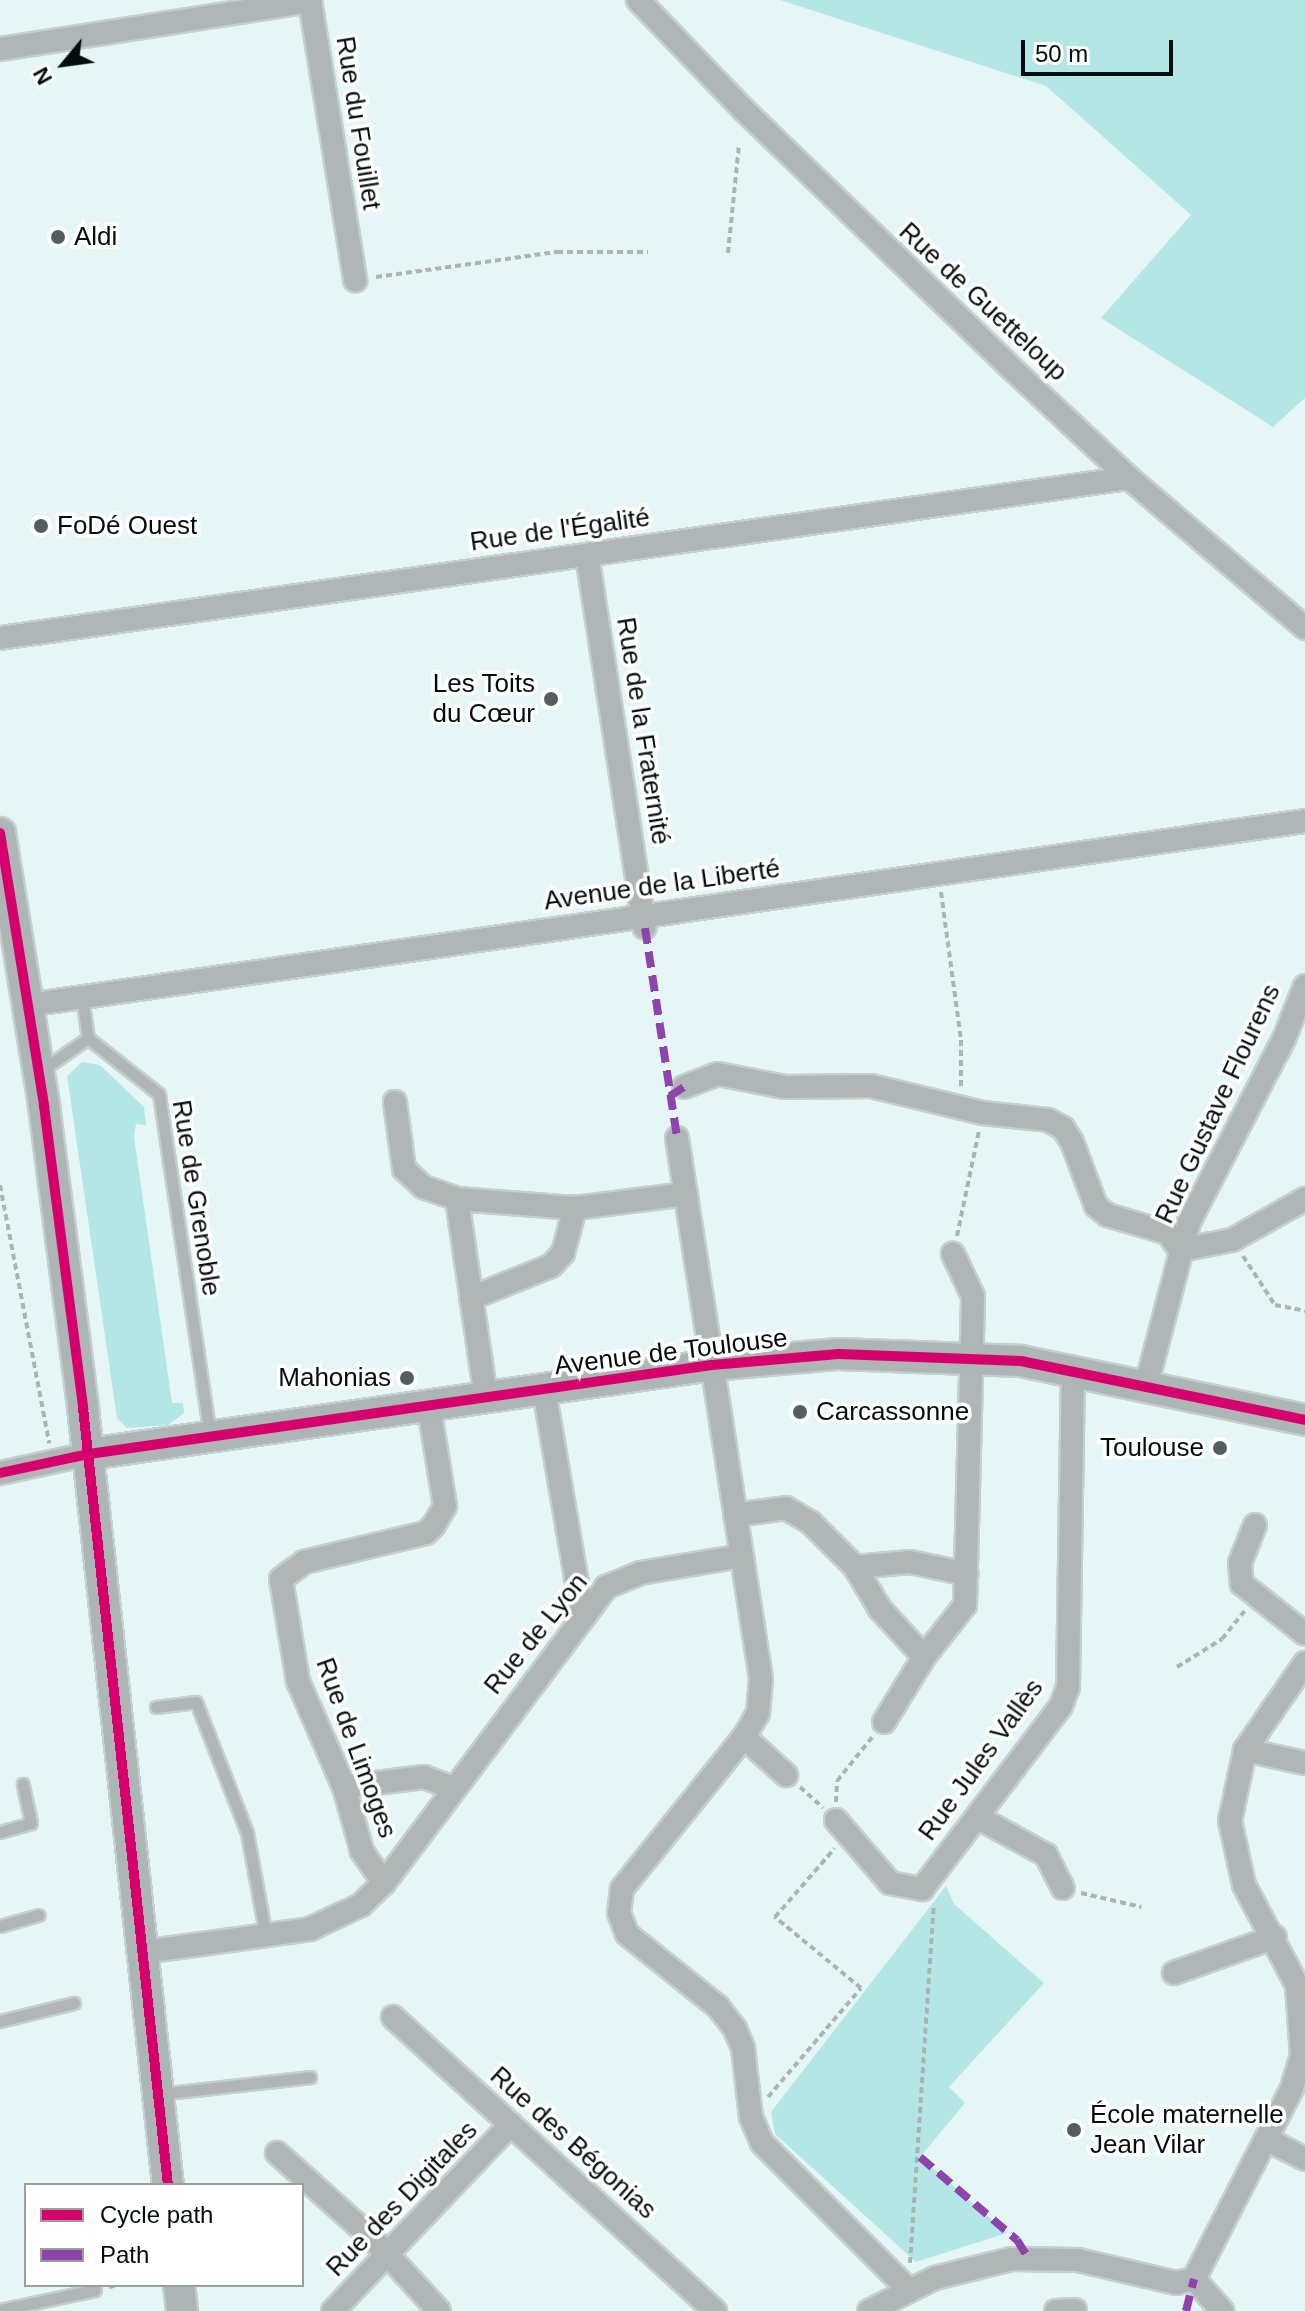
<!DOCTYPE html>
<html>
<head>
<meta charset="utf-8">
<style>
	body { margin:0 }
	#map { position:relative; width:1305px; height:2311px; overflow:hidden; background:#e6f6f6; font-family:Arial,sans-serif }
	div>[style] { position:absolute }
	.green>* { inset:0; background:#b4e6e6 }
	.path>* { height:4px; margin-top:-2px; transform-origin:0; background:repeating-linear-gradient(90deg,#acb3b3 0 6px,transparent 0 10px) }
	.roads { filter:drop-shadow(2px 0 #c4cfcf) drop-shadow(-2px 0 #c4cfcf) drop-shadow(0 2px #c4cfcf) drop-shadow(0 -2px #c4cfcf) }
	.lane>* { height:11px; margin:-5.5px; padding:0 5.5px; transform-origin:5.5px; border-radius:5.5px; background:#b0b6b5 }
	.street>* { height:22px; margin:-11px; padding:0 11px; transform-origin:11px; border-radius:11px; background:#b0b6b5 }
	.secondary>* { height:30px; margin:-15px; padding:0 15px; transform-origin:15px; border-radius:15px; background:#adb5b5 }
	.quiet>* { height:8px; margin-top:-4px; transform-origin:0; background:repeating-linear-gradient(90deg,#8e44ad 0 16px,transparent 0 24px) }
	.cycleway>* { height:10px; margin:-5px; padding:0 5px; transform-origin:5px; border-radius:5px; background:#d6006c }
	.dots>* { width:22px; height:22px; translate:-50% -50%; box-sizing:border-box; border:4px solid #fff; border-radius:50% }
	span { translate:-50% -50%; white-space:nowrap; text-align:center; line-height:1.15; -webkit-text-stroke:7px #fff; paint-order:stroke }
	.street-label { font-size:26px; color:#040d0d }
	.poi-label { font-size:26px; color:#040d0d }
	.left { translate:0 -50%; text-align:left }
	.right { translate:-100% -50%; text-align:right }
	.legend { position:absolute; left:24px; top:2183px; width:280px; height:104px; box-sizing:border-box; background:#fff; border:2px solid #9b9e9e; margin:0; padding:10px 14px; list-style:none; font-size:24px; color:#040d0d }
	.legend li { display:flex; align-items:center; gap:16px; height:40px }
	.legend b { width:40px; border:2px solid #9b9e9e }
	.north { position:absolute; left:24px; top:24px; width:80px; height:80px; -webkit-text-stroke:6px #fff; paint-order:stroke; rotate:241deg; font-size:22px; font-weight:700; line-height:32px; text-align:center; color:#040d0d }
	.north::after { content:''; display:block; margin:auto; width:28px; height:36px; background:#040d0d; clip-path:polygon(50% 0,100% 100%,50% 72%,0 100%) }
	.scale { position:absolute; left:1021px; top:40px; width:152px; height:36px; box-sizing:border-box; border:4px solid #040d0d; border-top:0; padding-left:10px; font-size:24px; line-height:28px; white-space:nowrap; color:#040d0d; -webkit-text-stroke:6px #fff; paint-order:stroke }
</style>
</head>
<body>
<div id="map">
	<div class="green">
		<div style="clip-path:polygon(780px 0,1305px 0,1305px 398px,1273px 427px,1101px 318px,1191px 215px,1046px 86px)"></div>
		<div style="clip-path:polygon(82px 1062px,100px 1065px,144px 1107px,146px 1125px,136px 1124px,134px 1137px,172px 1403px,183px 1403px,184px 1413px,168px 1425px,127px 1428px,117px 1418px,67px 1076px)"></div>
		<div style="clip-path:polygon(946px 1886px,954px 1904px,1044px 1983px,949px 2087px,965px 2103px,920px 2157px,1007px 2233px,916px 2262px,775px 2134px,771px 2112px)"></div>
	</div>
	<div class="path">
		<div style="left:728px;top:253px;width:109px;rotate:-84.2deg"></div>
		<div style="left:376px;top:277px;width:183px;rotate:-7.9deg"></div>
		<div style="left:557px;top:252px;width:91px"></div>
		<div style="left:941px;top:892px;width:149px;rotate:82.3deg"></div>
		<div style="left:961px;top:1040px;width:46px;rotate:90deg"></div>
		<div style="left:0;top:1185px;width:263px;rotate:79.2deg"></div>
		<div style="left:957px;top:1236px;width:107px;rotate:-78.2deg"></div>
		<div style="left:1243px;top:1256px;width:59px;rotate:56.9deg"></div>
		<div style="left:1275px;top:1305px;width:31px;rotate:11deg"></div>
		<div style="left:1177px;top:1667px;width:53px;rotate:-31.9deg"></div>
		<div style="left:1222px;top:1639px;width:36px;rotate:-51deg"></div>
		<div style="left:800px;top:1787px;width:31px;rotate:42deg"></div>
		<div style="left:836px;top:1802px;width:21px;rotate:-87deg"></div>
		<div style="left:837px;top:1781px;width:58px;rotate:-51.3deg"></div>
		<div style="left:1081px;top:1893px;width:62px;rotate:13.1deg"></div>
		<div style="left:768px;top:2097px;width:143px;rotate:-49.5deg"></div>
		<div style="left:861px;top:1988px;width:112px;rotate:-140.5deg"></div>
		<div style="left:775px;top:1917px;width:91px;rotate:-49deg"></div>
		<div style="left:910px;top:2263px;width:359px;rotate:-86.2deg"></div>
		<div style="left:109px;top:2287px;width:10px;rotate:-11deg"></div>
	</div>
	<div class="roads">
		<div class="lane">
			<div style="left:82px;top:997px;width:41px;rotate:81.7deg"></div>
			<div style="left:88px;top:1038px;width:90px;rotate:38.3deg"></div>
			<div style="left:159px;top:1094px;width:344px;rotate:81.5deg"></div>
			<div style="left:42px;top:1070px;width:56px;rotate:-34.8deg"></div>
			<div style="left:156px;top:1707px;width:40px;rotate:-7.1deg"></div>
			<div style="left:196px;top:1702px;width:141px;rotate:68.7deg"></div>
			<div style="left:247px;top:1833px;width:106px;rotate:79.6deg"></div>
			<div style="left:0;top:1832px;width:32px;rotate:-16deg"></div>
			<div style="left:31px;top:1823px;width:40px;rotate:-102deg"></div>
			<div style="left:0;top:1926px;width:40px;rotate:-16deg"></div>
			<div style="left:0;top:2021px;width:76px;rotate:-13.7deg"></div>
			<div style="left:159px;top:2094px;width:152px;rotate:-6.4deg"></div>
			<div style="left:0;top:2310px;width:97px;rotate:-11.9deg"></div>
		</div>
		<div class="street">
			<div style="left:638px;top:0;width:151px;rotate:46.1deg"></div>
			<div style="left:743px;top:109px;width:368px;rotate:44deg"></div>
			<div style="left:1008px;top:365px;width:166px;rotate:43deg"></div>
			<div style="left:1129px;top:478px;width:231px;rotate:40.4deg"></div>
			<div style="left:0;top:49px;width:314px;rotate:-8.8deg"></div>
			<div style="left:310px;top:1px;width:283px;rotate:80.8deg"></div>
			<div style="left:587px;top:555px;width:377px;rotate:81.2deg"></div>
			<div style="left:0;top:638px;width:1140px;rotate:-8.07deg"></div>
			<div style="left:28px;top:1005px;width:1290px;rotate:-8.2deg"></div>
			<div style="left:684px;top:1087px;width:36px;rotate:-21deg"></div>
			<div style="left:718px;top:1074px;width:67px;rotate:11.1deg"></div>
			<div style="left:784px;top:1087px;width:87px;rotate:-0.7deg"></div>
			<div style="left:871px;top:1086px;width:115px;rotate:13.6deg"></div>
			<div style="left:983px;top:1113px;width:65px;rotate:6.1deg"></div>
			<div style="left:1048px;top:1120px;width:17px;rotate:28deg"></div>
			<div style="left:1063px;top:1128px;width:17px;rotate:57deg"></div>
			<div style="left:1072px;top:1142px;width:68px;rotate:69.4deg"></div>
			<div style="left:1096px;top:1206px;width:14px;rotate:39deg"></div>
			<div style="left:1107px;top:1215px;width:64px;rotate:16.4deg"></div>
			<div style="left:1168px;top:1233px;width:21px;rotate:55deg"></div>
			<div style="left:1180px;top:1250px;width:53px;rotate:-10.9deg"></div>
			<div style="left:1232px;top:1240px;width:84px;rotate:-29.3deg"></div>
			<div style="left:395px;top:1102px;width:68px;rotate:82.3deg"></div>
			<div style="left:404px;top:1169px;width:26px;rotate:43deg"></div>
			<div style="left:423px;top:1187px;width:36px;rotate:19deg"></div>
			<div style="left:457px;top:1199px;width:118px;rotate:4.4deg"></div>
			<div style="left:575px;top:1208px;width:112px;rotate:-7.2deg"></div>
			<div style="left:677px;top:1138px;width:547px;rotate:81.17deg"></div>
			<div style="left:761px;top:1679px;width:34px;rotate:95deg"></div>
			<div style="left:758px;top:1713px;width:28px;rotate:120deg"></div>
			<div style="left:744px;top:1737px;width:195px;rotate:128.8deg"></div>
			<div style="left:622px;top:1889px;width:24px;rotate:97deg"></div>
			<div style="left:619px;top:1913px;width:22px;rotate:69deg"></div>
			<div style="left:627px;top:1934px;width:117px;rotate:38.7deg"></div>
			<div style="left:718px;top:2007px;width:28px;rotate:52deg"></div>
			<div style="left:735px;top:2029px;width:21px;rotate:67deg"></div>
			<div style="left:743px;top:2048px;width:69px;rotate:83.4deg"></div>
			<div style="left:751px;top:2117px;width:28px;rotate:67deg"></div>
			<div style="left:762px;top:2143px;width:206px;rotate:45deg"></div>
			<div style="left:457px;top:1199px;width:201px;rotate:81.7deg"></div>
			<div style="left:471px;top:1298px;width:86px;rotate:-21.8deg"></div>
			<div style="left:551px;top:1266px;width:18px;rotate:-47deg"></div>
			<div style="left:563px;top:1253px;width:47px;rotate:-75.1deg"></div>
			<div style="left:1146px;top:1386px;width:170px;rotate:-75.3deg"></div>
			<div style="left:1189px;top:1222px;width:206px;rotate:-62.6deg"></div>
			<div style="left:1284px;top:1039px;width:57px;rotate:-68.4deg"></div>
			<div style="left:544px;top:1390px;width:226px;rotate:80.3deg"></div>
			<div style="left:0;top:1473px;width:91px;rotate:-12.1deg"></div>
			<div style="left:735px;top:1515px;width:51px;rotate:-7.8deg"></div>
			<div style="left:786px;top:1508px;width:29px;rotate:31deg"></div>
			<div style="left:811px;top:1523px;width:62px;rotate:45deg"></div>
			<div style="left:855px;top:1567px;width:49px;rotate:59.2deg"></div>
			<div style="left:880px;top:1609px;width:65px;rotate:47.5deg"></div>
			<div style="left:1255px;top:1525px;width:41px;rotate:111.5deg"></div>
			<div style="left:1240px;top:1563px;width:21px;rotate:85deg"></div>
			<div style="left:1242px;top:1584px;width:80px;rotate:38.4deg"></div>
			<div style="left:855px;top:1567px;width:55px;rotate:-5.2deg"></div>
			<div style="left:910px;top:1562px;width:58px;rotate:11.9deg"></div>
			<div style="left:884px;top:1722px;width:76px;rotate:-58.4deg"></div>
			<div style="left:924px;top:1657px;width:66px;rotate:-51.7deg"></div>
			<div style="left:965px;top:1605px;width:309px;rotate:-88.5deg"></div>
			<div style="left:973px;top:1296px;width:47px;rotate:-115.5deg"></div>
			<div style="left:744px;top:1737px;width:57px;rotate:42.1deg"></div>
			<div style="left:1245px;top:1750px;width:61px;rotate:12.2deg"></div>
			<div style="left:344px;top:1787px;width:81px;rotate:-7.1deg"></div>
			<div style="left:424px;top:1777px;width:31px;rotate:21deg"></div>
			<div style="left:977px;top:1817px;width:79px;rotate:28.8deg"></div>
			<div style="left:1046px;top:1855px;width:37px;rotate:63deg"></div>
			<div style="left:836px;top:1820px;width:83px;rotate:49.4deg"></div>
			<div style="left:890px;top:1883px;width:33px;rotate:11deg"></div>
			<div style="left:922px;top:1889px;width:230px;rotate:-52.8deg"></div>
			<div style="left:1061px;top:1706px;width:20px;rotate:-70deg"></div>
			<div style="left:1068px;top:1687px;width:318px;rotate:-89.1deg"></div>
			<div style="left:384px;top:1883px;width:39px;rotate:-125deg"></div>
			<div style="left:362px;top:1851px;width:66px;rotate:-105.7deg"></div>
			<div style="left:344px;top:1787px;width:116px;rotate:-113.5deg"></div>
			<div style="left:298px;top:1681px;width:103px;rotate:-99.5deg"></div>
			<div style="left:281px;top:1579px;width:29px;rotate:-36deg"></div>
			<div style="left:304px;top:1562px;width:125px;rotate:-13.4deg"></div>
			<div style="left:426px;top:1533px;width:11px;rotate:-45deg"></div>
			<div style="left:434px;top:1525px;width:22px;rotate:-60deg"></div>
			<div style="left:445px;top:1506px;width:100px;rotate:-99.2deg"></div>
			<div style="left:143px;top:1952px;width:169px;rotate:-7.8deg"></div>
			<div style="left:310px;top:1929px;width:56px;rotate:-25.2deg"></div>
			<div style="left:361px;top:1905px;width:32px;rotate:-44deg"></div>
			<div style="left:384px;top:1883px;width:370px;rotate:-53.1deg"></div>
			<div style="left:606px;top:1587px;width:37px;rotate:-22deg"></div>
			<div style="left:640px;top:1573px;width:103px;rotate:-9.5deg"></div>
			<div style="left:1174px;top:1973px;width:107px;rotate:-19.6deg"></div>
			<div style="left:393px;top:2017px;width:436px;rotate:42.4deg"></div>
			<div style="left:1266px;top:2139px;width:44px;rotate:27.1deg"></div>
			<div style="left:277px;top:2153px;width:130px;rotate:41.9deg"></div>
			<div style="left:374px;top:2240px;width:96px;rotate:47.5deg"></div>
			<div style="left:1194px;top:2279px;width:215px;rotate:-62.8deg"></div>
			<div style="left:1292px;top:2088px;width:34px;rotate:-73deg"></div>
			<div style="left:1302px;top:2056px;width:71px;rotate:-94deg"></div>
			<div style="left:1297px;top:1985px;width:113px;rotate:-117.9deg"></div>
			<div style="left:1244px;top:1885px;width:66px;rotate:-102.3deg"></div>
			<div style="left:1230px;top:1821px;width:73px;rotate:-78.1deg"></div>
			<div style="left:1245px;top:1750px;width:106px;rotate:-55.4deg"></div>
			<div style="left:1194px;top:2279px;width:43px;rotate:48.8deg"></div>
			<div style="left:333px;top:2311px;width:258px;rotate:-46.4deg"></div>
			<div style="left:869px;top:2311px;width:74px;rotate:-26.6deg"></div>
			<div style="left:935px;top:2278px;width:79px;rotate:-13.9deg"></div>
			<div style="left:1012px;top:2259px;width:66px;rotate:0.9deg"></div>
			<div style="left:1078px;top:2260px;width:101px;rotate:13.2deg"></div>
			<div style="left:1176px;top:2283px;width:18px;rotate:-13deg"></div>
			<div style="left:1056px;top:2311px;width:19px;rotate:-3deg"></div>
		</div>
		<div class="secondary">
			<div style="left:0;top:833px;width:277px;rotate:80.8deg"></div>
			<div style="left:44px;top:1106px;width:305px;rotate:82.6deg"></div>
			<div style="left:83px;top:1408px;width:782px;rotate:83.76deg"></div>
			<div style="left:89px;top:1454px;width:629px;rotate:-8.13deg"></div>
			<div style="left:712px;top:1365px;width:127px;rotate:-5deg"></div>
			<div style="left:839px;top:1354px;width:182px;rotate:2.2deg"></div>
			<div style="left:1021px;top:1361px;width:290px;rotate:11.7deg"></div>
			<div style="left:179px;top:2285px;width:26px;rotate:83deg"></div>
		</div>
	</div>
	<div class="quiet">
		<div style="left:645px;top:928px;width:212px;rotate:81.3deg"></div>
		<div style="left:670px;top:1096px;width:17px;rotate:-33deg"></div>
		<div style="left:920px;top:2157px;width:128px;rotate:40.6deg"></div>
		<div style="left:1017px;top:2240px;width:22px;rotate:58deg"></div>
		<div style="left:1186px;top:2311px;width:33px;rotate:-76deg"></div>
	</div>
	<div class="cycleway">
		<div style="left:0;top:833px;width:277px;rotate:80.8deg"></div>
		<div style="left:44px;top:1106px;width:305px;rotate:82.6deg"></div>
		<div style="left:83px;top:1408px;width:782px;rotate:83.76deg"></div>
		<div style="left:0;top:1473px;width:91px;rotate:-12.1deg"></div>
		<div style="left:89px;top:1454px;width:629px;rotate:-8.13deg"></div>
		<div style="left:712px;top:1365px;width:127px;rotate:-5deg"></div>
		<div style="left:839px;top:1354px;width:182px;rotate:2.2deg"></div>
		<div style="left:1021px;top:1361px;width:290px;rotate:11.7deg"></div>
	</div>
	<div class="dots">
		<div style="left:58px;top:237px;background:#535f5f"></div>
		<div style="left:41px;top:526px;background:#535f5f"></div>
		<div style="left:551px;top:699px;background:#535f5f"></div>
		<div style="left:407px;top:1378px;background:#535f5f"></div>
		<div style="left:800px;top:1412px;background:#535f5f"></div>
		<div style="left:1220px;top:1448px;background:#535f5f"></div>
		<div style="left:1074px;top:2130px;background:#535f5f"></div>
	</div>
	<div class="street-label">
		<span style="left:358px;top:123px;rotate:81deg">Rue du Fouillet</span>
		<span style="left:983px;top:302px;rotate:43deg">Rue de Guetteloup</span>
		<span style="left:560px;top:530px;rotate:-8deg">Rue de l'Égalité</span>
		<span style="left:643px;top:731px;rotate:81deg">Rue de la Fraternité</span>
		<span style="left:662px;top:885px;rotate:-8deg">Avenue de la Liberté</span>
		<span style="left:1218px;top:1104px;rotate:-65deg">Rue Gustave Flourens</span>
		<span style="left:196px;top:1198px;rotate:81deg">Rue de Grenoble</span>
		<span style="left:671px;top:1352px;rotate:-7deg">Avenue de Toulouse</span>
		<span style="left:536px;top:1634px;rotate:-51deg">Rue de Lyon</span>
		<span style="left:356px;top:1748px;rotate:70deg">Rue de Limoges</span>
		<span style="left:981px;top:1760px;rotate:-54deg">Rue Jules Vallès</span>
		<span style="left:573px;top:2143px;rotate:42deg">Rue des Bégonias</span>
		<span style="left:402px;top:2199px;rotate:-46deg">Rue des Digitales</span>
	</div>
	<div class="poi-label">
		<span class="left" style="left:74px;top:237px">Aldi</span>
		<span class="left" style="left:57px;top:526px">FoDé Ouest</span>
		<span class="right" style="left:535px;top:699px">Les Toits<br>du Cœur</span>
		<span class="right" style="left:391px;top:1378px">Mahonias</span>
		<span class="left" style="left:816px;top:1412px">Carcassonne</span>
		<span class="right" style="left:1204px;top:1448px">Toulouse</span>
		<span class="left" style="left:1090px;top:2130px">École maternelle<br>Jean Vilar</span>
	</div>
	<ul class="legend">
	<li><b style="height:10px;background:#d6006c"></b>Cycle path</li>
	<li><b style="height:10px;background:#8e44ad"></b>Path</li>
	</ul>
	<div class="north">N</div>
	<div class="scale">50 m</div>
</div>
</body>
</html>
